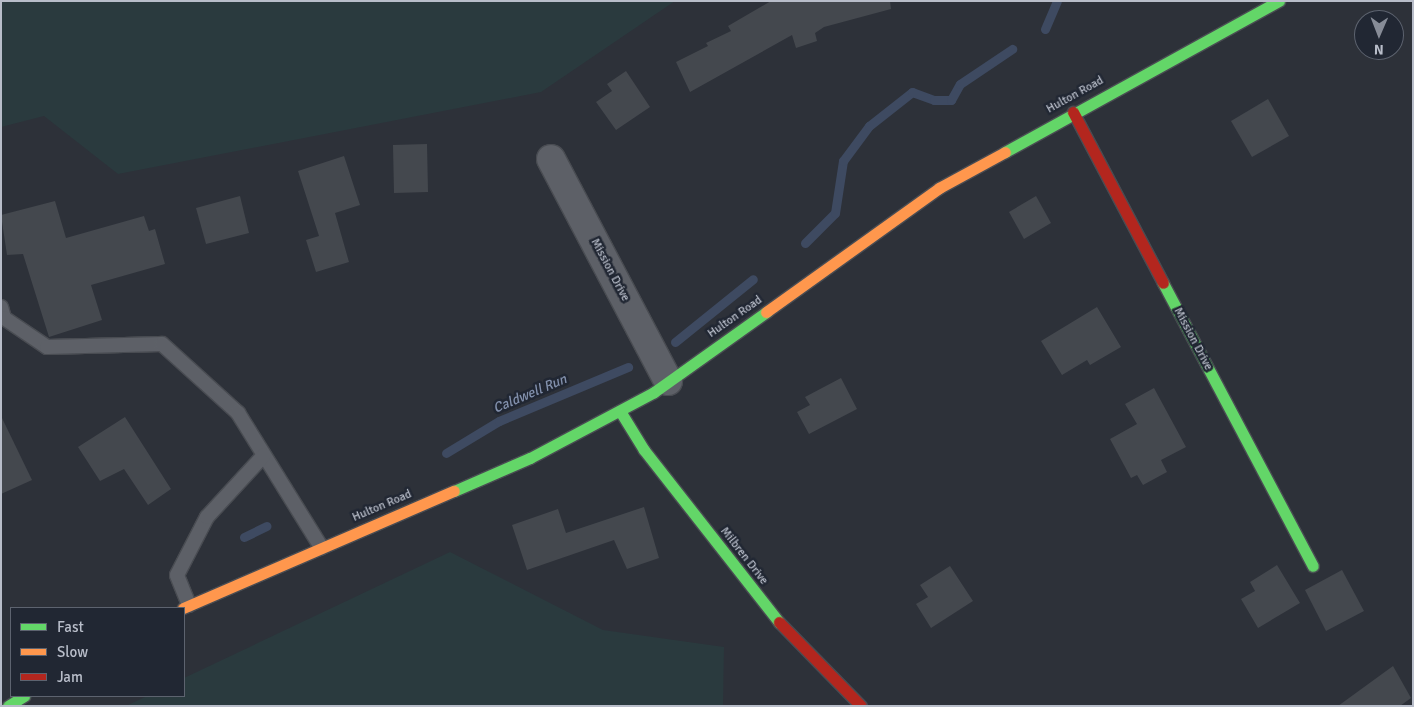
<!DOCTYPE html>
<html>
<head>
<meta charset="utf-8">
<style>
	body { margin:0 }
	#map { position:relative; width:1414px; height:707px; overflow:hidden; background:#2d3139; font-family:Signika,sans-serif }
	div>[style] { position:absolute }
	.green>* { inset:0; background:#2a3a3e }
	.stream>* { height:9px; margin:-4.5px; padding:0 4.5px; transform-origin:4.5px; border-radius:4.5px; background:#3e4a61 }
	.building>* { inset:0; background:#44484e }
	.roads { filter:drop-shadow(1px 0 #494c52) drop-shadow(-1px 0 #494c52) drop-shadow(0 1px #494c52) drop-shadow(0 -1px #494c52) }
	.lane>* { height:14px; margin:-7px; padding:0 7px; transform-origin:7px; border-radius:7px; background:#5d6067 }
	.street>* { height:28px; margin:-14px; padding:0 14px; transform-origin:14px; border-radius:14px; background:#5d6067 }
	.fast>* { height:11px; margin:-5.5px; padding:0 5.5px; transform-origin:5.5px; border-radius:5.5px; background:#63d668 }
	.slow>* { height:11px; margin:-5.5px; padding:0 5.5px; transform-origin:5.5px; border-radius:5.5px; background:#ff974d }
	.jam>* { height:11px; margin:-5.5px; padding:0 5.5px; transform-origin:5.5px; border-radius:5.5px; background:#b3261e }
	span { translate:-50% -50%; white-space:nowrap; text-align:center; line-height:1.15; -webkit-text-stroke:5px #212733; paint-order:stroke }
	.street-label { font-size:12px; color:#b8bdc9 }
	.water-label { font-size:14px; color:#8391ad; font-style:italic }
	.frame { position:absolute; inset:0; border:2px solid #b8bdc9; pointer-events:none }
	.legend { position:absolute; left:10px; top:607px; width:175px; height:90px; box-sizing:border-box; background:#212733; border:1px solid #5d636f; margin:0; padding:6px 9px; list-style:none; font-size:15px; color:#b8bdc9 }
	.legend li { display:flex; align-items:center; gap:10px; height:25px }
	.legend b { width:25px; border:1px solid #5d636f }
	.north { position:absolute; left:1354px; top:10px; width:50px; height:50px; box-sizing:border-box; background:#212733; border:1px solid #5d636f; border-radius:50%; rotate:181deg; font-size:14px; font-weight:700; line-height:20px; text-align:center; color:#b8bdc9 }
	.north::after { content:''; display:block; margin:auto; width:18px; height:22px; background:#878c97; clip-path:polygon(50% 0,100% 100%,50% 72%,0 100%) }
</style>
</head>
<body>
<div id="map">
	<div class="green">
		<div style="clip-path:polygon(1px 1px,675px 1px,541px 92px,118px 174px,44px 116px,1px 127px)"></div>
		<div style="clip-path:polygon(450px 552px,603px 630px,724px 647px,723px 706px,126px 706px,147px 696px,184px 696px,184px 678px)"></div>
	</div>
	<div class="stream">
		<div style="left:1045px;top:29px;width:30px;rotate:-67deg"></div>
		<div style="left:805px;top:243px;width:42px;rotate:-45deg"></div>
		<div style="left:835px;top:213px;width:53px;rotate:-81.3deg"></div>
		<div style="left:843px;top:161px;width:44px;rotate:-53.4deg"></div>
		<div style="left:869px;top:126px;width:55px;rotate:-38.3deg"></div>
		<div style="left:912px;top:92px;width:23px;rotate:20deg"></div>
		<div style="left:934px;top:100px;width:17px"></div>
		<div style="left:951px;top:100px;width:18px;rotate:-61deg"></div>
		<div style="left:960px;top:84px;width:63px;rotate:-33.9deg"></div>
		<div style="left:675px;top:342px;width:100px;rotate:-38.9deg"></div>
		<div style="left:446px;top:453px;width:62px;rotate:-31.1deg"></div>
		<div style="left:499px;top:421px;width:140px;rotate:-22.7deg"></div>
		<div style="left:244px;top:537px;width:25px;rotate:-26deg"></div>
	</div>
	<div class="building">
		<div style="clip-path:polygon(771px 1px,890px 1px,891px 9px,824px 27px,815px 33px,817px 41px,796px 48px,792px 35px,690px 92px,676px 62px,708px 46px,706px 43px,731px 31px,728px 26px)"></div>
		<div style="clip-path:polygon(626px 71px,650px 107px,616px 130px,596px 102px,612px 91px,607px 84px)"></div>
		<div style="clip-path:polygon(1268px 99px,1289px 136px,1252px 157px,1231px 121px)"></div>
		<div style="clip-path:polygon(427px 144px,428px 192px,394px 193px,393px 145px)"></div>
		<div style="clip-path:polygon(344px 156px,360px 205px,335px 213px,349px 262px,316px 272px,306px 240px,319px 236px,298px 171px)"></div>
		<div style="clip-path:polygon(240px 196px,249px 233px,206px 244px,196px 208px)"></div>
		<div style="clip-path:polygon(1036px 196px,1051px 223px,1024px 239px,1009px 212px)"></div>
		<div style="clip-path:polygon(55px 201px,66px 238px,144px 216px,149px 231px,155px 229px,165px 264px,91px 285px,102px 320px,49px 337px,23px 254px,7px 255px,1px 215px)"></div>
		<div style="clip-path:polygon(1097px 307px,1121px 347px,1090px 365px,1087px 360px,1062px 375px,1041px 341px)"></div>
		<div style="clip-path:polygon(841px 378px,857px 409px,809px 434px,797px 412px,810px 405px,805px 397px)"></div>
		<div style="clip-path:polygon(1154px 388px,1186px 447px,1161px 460px,1167px 472px,1143px 485px,1137px 475px,1131px 478px,1110px 439px,1137px 424px,1125px 404px)"></div>
		<div style="clip-path:polygon(1px 416px,32px 480px,1px 494px)"></div>
		<div style="clip-path:polygon(125px 417px,171px 489px,148px 505px,124px 469px,100px 481px,78px 447px)"></div>
		<div style="clip-path:polygon(644px 507px,659px 558px,627px 569px,614px 540px,527px 570px,512px 525px,558px 509px,566px 533px)"></div>
		<div style="clip-path:polygon(1277px 565px,1300px 603px,1258px 628px,1241px 599px,1255px 591px,1250px 582px)"></div>
		<div style="clip-path:polygon(950px 566px,973px 601px,931px 628px,916px 604px,928px 597px,920px 585px)"></div>
		<div style="clip-path:polygon(1342px 570px,1364px 611px,1326px 631px,1305px 590px)"></div>
		<div style="clip-path:polygon(1393px 666px,1411px 698px,1400px 706px,1338px 706px)"></div>
	</div>
	<div class="roads">
		<div class="lane">
			<div style="left:1px;top:307px;width:11px;rotate:75deg"></div>
			<div style="left:4px;top:318px;width:52px;rotate:34deg"></div>
			<div style="left:47px;top:347px;width:115px;rotate:-1.5deg"></div>
			<div style="left:162px;top:344px;width:103px;rotate:42.2deg"></div>
			<div style="left:238px;top:413px;width:158px;rotate:58.2deg"></div>
			<div style="left:189px;top:605px;width:32px;rotate:-112deg"></div>
			<div style="left:177px;top:575px;width:65px;rotate:-62.7deg"></div>
			<div style="left:207px;top:517px;width:84px;rotate:-47.4deg"></div>
		</div>
		<div class="street">
			<div style="left:551px;top:159px;width:251px;rotate:62.2deg"></div>
		</div>
		<div class="fast">
			<div style="left:1005px;top:152px;width:313px;rotate:-28.9deg"></div>
			<div style="left:1163px;top:283px;width:320px;rotate:62.1deg"></div>
			<div style="left:620px;top:411px;width:46px;rotate:58.4deg"></div>
			<div style="left:644px;top:450px;width:219px;rotate:51.9deg"></div>
			<div style="left:454px;top:491px;width:83px;rotate:-23.5deg"></div>
			<div style="left:530px;top:458px;width:140px;rotate:-28deg"></div>
			<div style="left:654px;top:392px;width:138px;rotate:-35.5deg"></div>
			<div style="left:8px;top:706px;width:19px;rotate:-32deg"></div>
		</div>
		<div class="slow">
			<div style="left:766px;top:312px;width:213px;rotate:-35.6deg"></div>
			<div style="left:939px;top:188px;width:75px;rotate:-28.6deg"></div>
			<div style="left:183px;top:608px;width:295px;rotate:-23.4deg"></div>
		</div>
		<div class="jam">
			<div style="left:1073px;top:112px;width:193px;rotate:62.2deg"></div>
			<div style="left:779px;top:622px;width:117px;rotate:45.7deg"></div>
		</div>
	</div>
	<div class="street-label">
		<span style="left:1075px;top:95px;rotate:-29deg">Hulton Road</span>
		<span style="left:610px;top:270px;rotate:62deg">Mission Drive</span>
		<span style="left:735px;top:317px;rotate:-35deg">Hulton Road</span>
		<span style="left:1193px;top:339px;rotate:62deg">Mission Drive</span>
		<span style="left:382px;top:506px;rotate:-23deg">Hulton Road</span>
		<span style="left:744px;top:556px;rotate:52deg">Milbren Drive</span>
	</div>
	<div class="water-label">
		<span style="left:530px;top:394px;rotate:-23deg">Caldwell Run</span>
	</div>
	<div class="frame"></div>
	<ul class="legend">
	<li><b style="height:6px;background:#63d668"></b>Fast</li>
	<li><b style="height:6px;background:#ff974d"></b>Slow</li>
	<li><b style="height:6px;background:#b3261e"></b>Jam</li>
	</ul>
	<div class="north">N</div>
</div>
</body>
</html>
